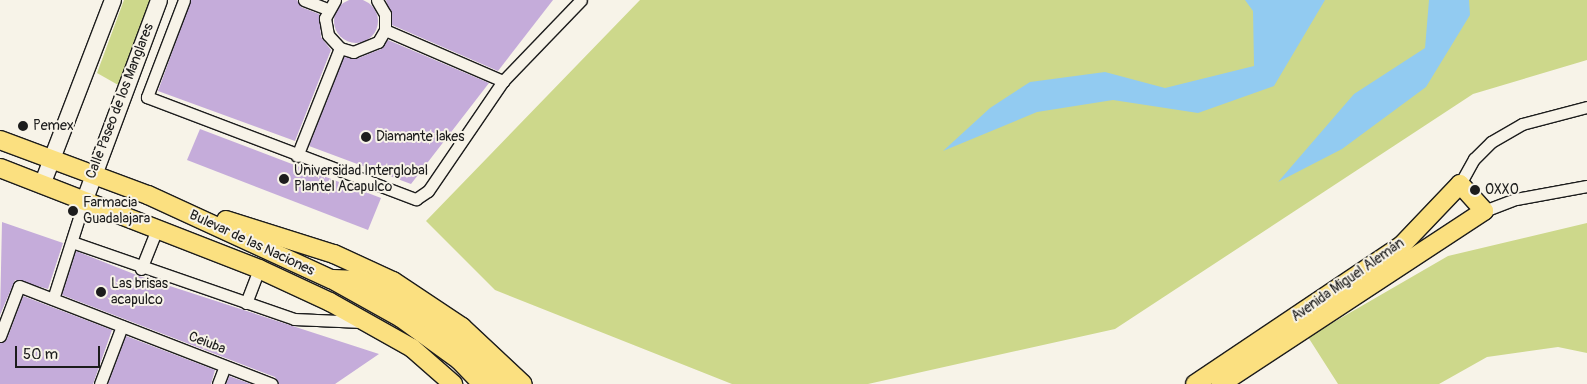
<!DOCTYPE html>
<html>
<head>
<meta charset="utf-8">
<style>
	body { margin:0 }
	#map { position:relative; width:1587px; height:384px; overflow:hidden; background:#f7f3e8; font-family:Pangolin,sans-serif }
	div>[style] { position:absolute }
	.green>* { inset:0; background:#cdd88b }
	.water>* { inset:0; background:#92cbf1 }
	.building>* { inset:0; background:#c5acda }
	.round { border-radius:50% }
	.roads { filter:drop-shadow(1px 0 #1c1c1c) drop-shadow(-1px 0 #1c1c1c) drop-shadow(0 1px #1c1c1c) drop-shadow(0 -1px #1c1c1c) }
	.minor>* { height:11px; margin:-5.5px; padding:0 5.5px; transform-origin:5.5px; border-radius:5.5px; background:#f7f3e8 }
	.secondary>* { height:16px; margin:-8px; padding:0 8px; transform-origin:8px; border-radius:8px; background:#f7f3e8 }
	.primary>* { height:18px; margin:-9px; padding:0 9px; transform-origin:9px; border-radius:9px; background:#fbe080 }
	.dots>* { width:14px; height:14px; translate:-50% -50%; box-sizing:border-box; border:2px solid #f7f3e8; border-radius:50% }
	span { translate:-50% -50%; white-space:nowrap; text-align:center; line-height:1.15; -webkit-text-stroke:4px #f7f3e8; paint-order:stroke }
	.street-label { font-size:14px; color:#1c1c1c }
	.poi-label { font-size:14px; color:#1c1c1c }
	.left { translate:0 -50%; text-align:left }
	.scale { position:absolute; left:15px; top:346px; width:85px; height:22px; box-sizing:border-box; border:2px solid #1c1c1c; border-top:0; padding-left:6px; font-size:15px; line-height:18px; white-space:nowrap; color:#1c1c1c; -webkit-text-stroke:4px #f7f3e8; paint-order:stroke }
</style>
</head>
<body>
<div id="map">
	<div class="green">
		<div style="clip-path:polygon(124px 0,151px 0,120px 86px,97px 73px)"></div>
		<div style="clip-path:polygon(640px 0,1587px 0,1587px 60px,1473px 94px,1115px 329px,868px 384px,732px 384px,495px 290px,426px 221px)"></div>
		<div style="clip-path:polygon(1587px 223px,1587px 353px,1558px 347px,1487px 357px,1439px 384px,1338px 384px,1308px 337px,1448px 256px)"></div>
	</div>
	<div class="water">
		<div style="clip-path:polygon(1245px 0,1325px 0,1274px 86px,1198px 113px,1113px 100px,1037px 112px,943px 151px,990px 108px,1030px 82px,1105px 72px,1165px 88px,1254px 66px,1253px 11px)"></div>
		<div style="clip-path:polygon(1429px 0,1469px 0,1470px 15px,1426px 87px,1342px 149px,1278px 182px,1354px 94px,1425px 48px)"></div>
	</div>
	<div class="building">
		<div class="round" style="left:334px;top:-1px;width:44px;height:44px"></div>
		<div style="clip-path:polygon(191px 0,297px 0,301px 7px,319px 14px,321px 37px,331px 50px,295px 141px,158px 91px)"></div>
		<div style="clip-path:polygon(386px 0,553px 0,498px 71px,392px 25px)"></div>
		<div style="clip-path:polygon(388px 40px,489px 83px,411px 184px,309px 146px,344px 57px,356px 59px,381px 49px)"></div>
		<div style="clip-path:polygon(200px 129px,381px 198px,368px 230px,187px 160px)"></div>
		<div style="clip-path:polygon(2px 222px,63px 243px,48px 289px,15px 280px,0 315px)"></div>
		<div style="clip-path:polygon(76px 251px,139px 276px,379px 354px,335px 384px,279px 384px,275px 377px,62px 295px)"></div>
		<div style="clip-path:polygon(23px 296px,112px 330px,93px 384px,0 384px,0 343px,7px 339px)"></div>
		<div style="clip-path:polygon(126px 336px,215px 370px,211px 384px,108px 384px)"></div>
		<div style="clip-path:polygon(229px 376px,251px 384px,226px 384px)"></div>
	</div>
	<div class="roads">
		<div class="minor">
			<div style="left:184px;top:0;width:104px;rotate:110.9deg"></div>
			<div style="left:147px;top:97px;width:288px;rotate:20.8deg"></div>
			<div style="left:416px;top:199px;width:14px;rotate:-34deg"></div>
			<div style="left:428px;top:191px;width:133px;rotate:-55.7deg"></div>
			<div style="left:503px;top:81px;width:112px;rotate:-46.1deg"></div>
			<div style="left:304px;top:0;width:26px;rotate:21deg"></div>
			<div style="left:335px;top:0;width:21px;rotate:119deg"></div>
			<div style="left:325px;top:18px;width:17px;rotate:80deg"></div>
			<div style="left:328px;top:35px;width:18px;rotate:47deg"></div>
			<div style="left:340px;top:48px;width:14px;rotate:17deg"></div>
			<div style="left:353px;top:52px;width:27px;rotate:-22deg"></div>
			<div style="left:378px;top:42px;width:14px;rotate:-60deg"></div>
			<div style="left:385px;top:30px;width:16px;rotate:-90deg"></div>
			<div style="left:385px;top:14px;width:16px;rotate:-120deg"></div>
			<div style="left:385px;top:30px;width:129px;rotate:23.4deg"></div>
			<div style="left:297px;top:156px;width:116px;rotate:-68.3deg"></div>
			<div style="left:1460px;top:184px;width:29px;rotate:-61deg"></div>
			<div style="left:1474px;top:159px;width:24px;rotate:-45deg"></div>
			<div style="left:1491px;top:142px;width:36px;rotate:-30deg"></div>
			<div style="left:1522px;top:124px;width:67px;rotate:-14.7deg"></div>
			<div style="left:1484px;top:211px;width:34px;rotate:-21deg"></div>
			<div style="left:1516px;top:199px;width:72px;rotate:-10.4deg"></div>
			<div style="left:72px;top:242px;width:235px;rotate:19.1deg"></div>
			<div style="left:294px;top:319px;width:68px;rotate:2.5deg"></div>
			<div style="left:141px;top:269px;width:43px;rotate:-68.2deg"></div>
			<div style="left:53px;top:299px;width:102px;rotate:-72.3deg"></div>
			<div style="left:246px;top:303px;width:36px;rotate:-69deg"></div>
			<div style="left:0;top:336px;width:53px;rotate:-69.2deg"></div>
			<div style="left:19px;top:286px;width:271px;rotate:21.2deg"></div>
			<div style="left:100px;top:384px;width:62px;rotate:-69.2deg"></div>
			<div style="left:218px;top:384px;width:19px;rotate:-69deg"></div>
		</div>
		<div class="secondary">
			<div style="left:42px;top:185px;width:198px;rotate:-69deg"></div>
			<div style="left:84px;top:202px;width:215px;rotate:-69.6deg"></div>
		</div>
		<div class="primary">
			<div style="left:0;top:140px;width:158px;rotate:20.4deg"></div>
			<div style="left:148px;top:195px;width:201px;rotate:24.7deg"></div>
			<div style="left:331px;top:279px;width:80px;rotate:29.1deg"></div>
			<div style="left:401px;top:318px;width:72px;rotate:35.9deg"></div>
			<div style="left:459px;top:360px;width:33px;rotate:46deg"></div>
			<div style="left:0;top:168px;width:278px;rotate:21.3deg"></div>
			<div style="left:259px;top:269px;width:78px;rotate:24.9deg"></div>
			<div style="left:330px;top:302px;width:94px;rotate:29.3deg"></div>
			<div style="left:412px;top:348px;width:55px;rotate:41.3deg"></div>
			<div style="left:226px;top:220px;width:113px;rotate:17.5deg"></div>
			<div style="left:334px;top:254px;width:65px;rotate:24.6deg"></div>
			<div style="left:393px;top:281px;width:83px;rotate:33.7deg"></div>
			<div style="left:462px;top:327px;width:83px;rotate:43.1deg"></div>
			<div style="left:333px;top:279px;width:26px;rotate:2deg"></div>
			<div style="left:359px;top:280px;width:74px;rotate:28.3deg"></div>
			<div style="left:424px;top:315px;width:66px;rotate:38.3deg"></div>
			<div style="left:476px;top:356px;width:38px;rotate:47deg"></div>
			<div style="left:1195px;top:384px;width:249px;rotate:-33.9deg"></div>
			<div style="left:1402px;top:245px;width:84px;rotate:-46.4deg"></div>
			<div style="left:1460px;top:184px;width:36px;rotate:48deg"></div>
			<div style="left:1484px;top:211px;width:315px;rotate:146.7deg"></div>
		</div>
	</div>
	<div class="dots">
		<div style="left:23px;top:126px;background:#1c1c1c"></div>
		<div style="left:366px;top:137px;background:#1c1c1c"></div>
		<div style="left:284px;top:179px;background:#1c1c1c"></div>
		<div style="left:1475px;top:190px;background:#1c1c1c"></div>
		<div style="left:73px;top:211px;background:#1c1c1c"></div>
		<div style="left:101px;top:292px;background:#1c1c1c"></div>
	</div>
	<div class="street-label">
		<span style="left:120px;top:101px;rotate:-69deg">Calle Paseo de los Manglares</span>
		<span style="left:252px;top:243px;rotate:25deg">Bulevar de las Naciones</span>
		<span style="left:1348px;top:280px;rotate:-35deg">Avenida Miguel Alemán</span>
		<span style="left:207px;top:343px;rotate:21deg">Ceiuba</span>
	</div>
	<div class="poi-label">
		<span class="left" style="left:33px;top:126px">Pemex</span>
		<span class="left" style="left:376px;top:137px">Diamante lakes</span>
		<span class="left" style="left:294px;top:179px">Universidad Interglobal<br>Plantel Acapulco</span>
		<span class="left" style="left:1485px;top:190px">OXXO</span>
		<span class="left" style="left:83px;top:211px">Farmacia<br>Guadalajara</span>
		<span class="left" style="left:111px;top:292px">Las brisas<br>acapulco</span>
	</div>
	<div class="scale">50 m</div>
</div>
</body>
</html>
